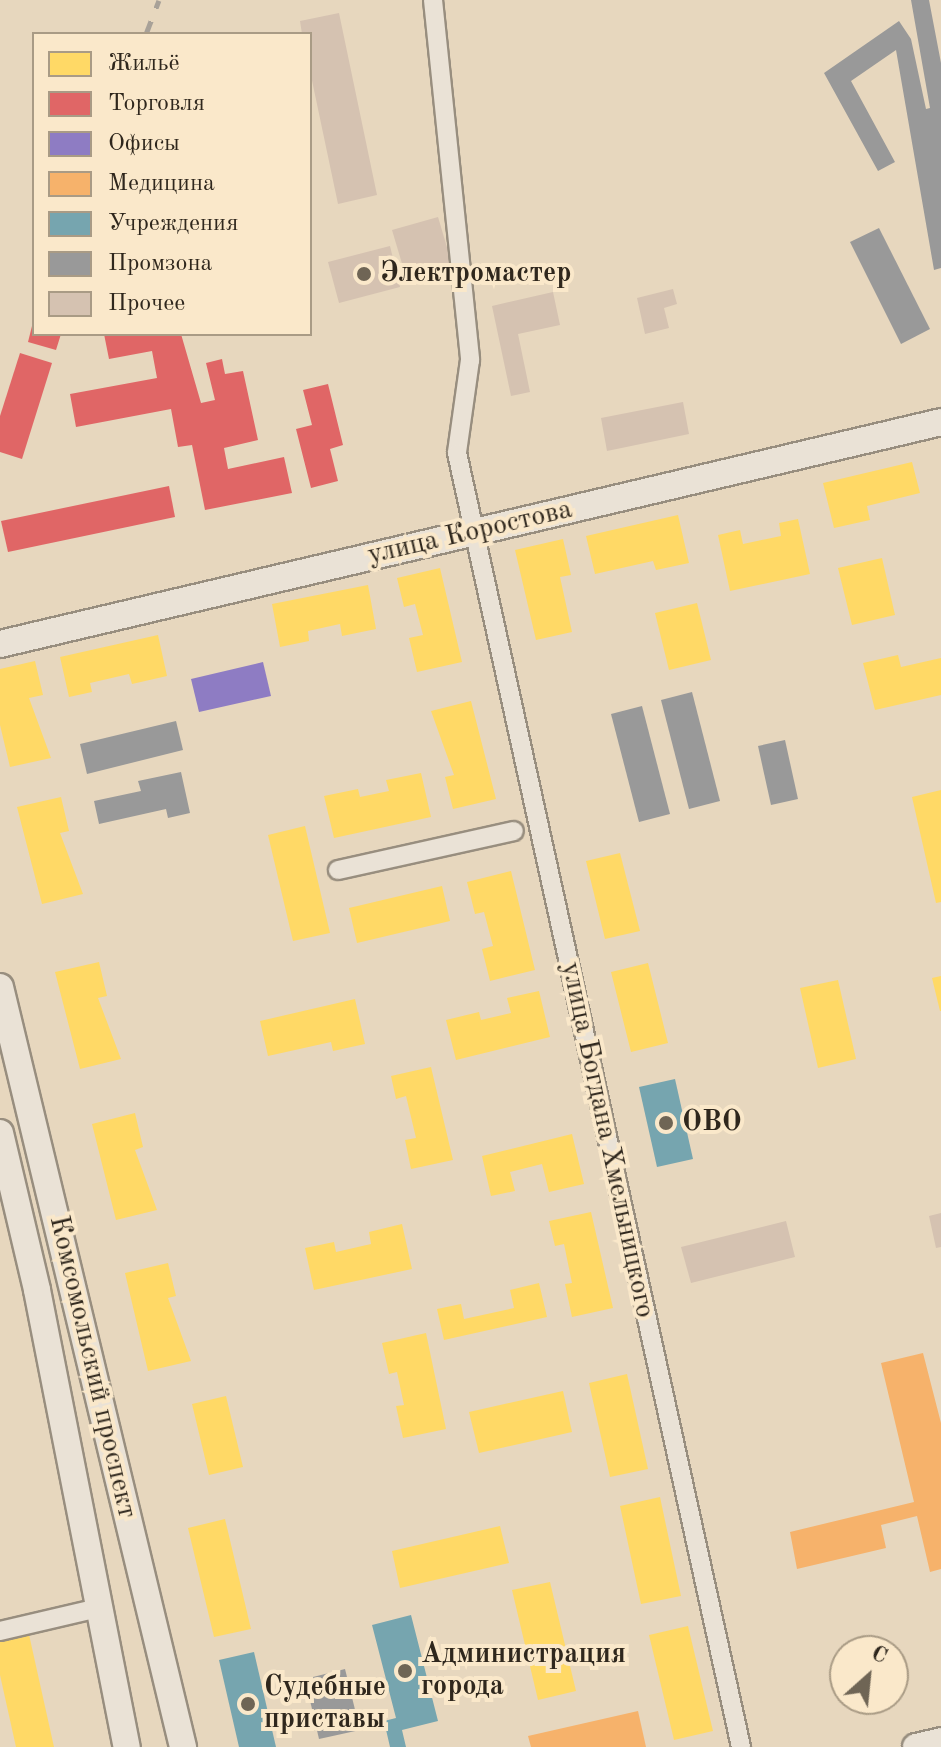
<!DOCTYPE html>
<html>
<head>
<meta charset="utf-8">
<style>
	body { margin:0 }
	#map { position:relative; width:941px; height:1747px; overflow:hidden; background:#e7d7be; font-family:"Old Standard TT",serif }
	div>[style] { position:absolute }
	.homes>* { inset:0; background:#ffd966 }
	.shops>* { inset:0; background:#e06666 }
	.offices>* { inset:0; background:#8e7cc3 }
	.health>* { inset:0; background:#f6b26b }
	.public>* { inset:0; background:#76a5af }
	.industry>* { inset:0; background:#999 }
	.building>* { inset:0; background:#d5c2b1 }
	.roads { filter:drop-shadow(2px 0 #988e7f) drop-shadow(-2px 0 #988e7f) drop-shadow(0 2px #988e7f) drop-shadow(0 -2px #988e7f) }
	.street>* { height:18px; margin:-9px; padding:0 9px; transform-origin:9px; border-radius:9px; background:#eae2d6 }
	.secondary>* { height:26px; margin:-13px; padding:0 13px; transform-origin:13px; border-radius:13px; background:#eae2d6 }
	.rail>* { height:5px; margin-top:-2.5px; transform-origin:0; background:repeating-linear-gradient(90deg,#a8a198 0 14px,transparent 0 28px) }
	.dots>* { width:22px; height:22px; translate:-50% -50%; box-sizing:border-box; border:4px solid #fae8ca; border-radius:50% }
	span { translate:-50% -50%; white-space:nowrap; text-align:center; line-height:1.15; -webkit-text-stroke:8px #fae8ca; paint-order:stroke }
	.poi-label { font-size:28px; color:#2f271d; font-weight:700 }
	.left { translate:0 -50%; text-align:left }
	.street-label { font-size:28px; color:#2f271d }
	.legend { position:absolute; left:32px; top:32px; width:280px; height:304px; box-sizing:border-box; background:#fae8ca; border:2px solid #a99b85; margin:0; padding:10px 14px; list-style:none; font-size:24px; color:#2f271d }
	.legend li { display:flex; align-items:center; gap:16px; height:40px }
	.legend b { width:40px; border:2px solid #a99b85 }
	.north { position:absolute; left:829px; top:1635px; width:80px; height:80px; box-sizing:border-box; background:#fae8ca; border:2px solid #a99b85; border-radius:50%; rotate:27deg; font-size:22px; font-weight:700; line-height:32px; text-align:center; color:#2f271d }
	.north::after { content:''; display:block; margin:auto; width:28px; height:36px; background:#6f6555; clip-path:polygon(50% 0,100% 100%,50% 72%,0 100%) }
</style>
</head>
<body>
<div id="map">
	<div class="homes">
		<div style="clip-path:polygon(912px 462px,920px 493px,867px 506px,870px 520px,834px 528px,823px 483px)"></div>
		<div style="clip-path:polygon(678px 515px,689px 563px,656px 570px,653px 561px,595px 574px,586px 536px)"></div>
		<div style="clip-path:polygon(798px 519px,810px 574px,730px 591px,718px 535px,740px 530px,743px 544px,781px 536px,779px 523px)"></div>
		<div style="clip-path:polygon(563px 539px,571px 575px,560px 577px,572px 632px,536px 640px,515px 550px)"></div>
		<div style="clip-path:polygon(882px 558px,895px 615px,852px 625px,838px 568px)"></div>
		<div style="clip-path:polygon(440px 568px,462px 662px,417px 672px,409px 638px,423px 635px,415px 604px,404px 607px,397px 578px)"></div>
		<div style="clip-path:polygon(368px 585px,376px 629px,342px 636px,340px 624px,308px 631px,309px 641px,280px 647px,272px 604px)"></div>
		<div style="clip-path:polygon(697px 603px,711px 660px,669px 670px,655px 613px)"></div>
		<div style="clip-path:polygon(158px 635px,167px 676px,132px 684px,129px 674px,90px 683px,92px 692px,69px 697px,60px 657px)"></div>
		<div style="clip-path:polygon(898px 655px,901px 667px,941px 658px,941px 695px,875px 710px,863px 663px)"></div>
		<div style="clip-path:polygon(35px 661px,43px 695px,29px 698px,51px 758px,10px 767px,0 725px,0 669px)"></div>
		<div style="clip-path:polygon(471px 701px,496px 799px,453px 809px,445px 777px,454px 775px,431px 711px)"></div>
		<div style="clip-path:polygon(421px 773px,431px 817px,334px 838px,324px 796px,358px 789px,360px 797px,389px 791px,386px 780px)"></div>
		<div style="clip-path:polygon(941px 790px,941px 902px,936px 903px,912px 797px)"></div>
		<div style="clip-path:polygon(61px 797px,69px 831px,60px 833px,83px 894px,42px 904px,17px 807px)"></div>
		<div style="clip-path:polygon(305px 826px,330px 933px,293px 941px,268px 835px)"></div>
		<div style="clip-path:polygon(620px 853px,640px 931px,605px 939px,586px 861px)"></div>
		<div style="clip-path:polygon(511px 871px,535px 970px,490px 981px,482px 949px,493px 946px,484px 912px,475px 914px,467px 882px)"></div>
		<div style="clip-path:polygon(442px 886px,450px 921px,357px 943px,349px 908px)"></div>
		<div style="clip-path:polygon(99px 962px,107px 996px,98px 998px,121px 1059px,80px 1069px,55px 972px)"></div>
		<div style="clip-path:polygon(648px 963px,668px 1043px,631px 1052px,611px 972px)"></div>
		<div style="clip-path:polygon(941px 976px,941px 1011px,940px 1011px,932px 978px)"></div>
		<div style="clip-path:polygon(838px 980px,856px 1059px,818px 1068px,800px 988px)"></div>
		<div style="clip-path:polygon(539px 991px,550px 1037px,456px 1060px,446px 1020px,479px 1012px,481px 1020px,511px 1013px,507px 998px)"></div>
		<div style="clip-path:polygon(355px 999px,365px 1044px,333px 1051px,331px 1042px,268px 1056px,260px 1021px)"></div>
		<div style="clip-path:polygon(431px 1067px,453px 1160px,411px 1169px,405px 1140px,416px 1138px,406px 1096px,396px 1099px,391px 1076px)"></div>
		<div style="clip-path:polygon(135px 1113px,143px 1147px,135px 1150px,157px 1210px,116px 1220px,92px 1124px)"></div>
		<div style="clip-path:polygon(572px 1134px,584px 1184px,549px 1192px,542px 1164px,510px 1172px,515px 1191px,491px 1196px,482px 1156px)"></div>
		<div style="clip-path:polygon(591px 1212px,613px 1308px,572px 1317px,565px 1284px,572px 1283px,564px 1244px,555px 1246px,549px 1221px)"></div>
		<div style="clip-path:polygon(402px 1224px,412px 1269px,314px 1290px,305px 1248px,334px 1242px,336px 1252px,371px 1244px,369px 1232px)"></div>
		<div style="clip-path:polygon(168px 1263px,176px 1296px,168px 1298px,191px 1361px,148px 1371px,125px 1273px)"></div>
		<div style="clip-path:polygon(539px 1283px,547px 1317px,444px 1340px,437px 1309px,461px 1304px,464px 1319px,514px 1308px,510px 1290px)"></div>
		<div style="clip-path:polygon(426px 1333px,446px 1429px,403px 1438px,396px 1406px,404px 1405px,397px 1372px,389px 1374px,382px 1343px)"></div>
		<div style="clip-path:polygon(627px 1374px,648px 1469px,610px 1477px,589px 1383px)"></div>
		<div style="clip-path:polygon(563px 1391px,572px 1432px,479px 1453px,469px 1412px)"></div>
		<div style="clip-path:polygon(226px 1396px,243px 1467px,209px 1475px,192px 1404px)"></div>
		<div style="clip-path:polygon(660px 1497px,681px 1596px,641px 1604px,620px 1506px)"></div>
		<div style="clip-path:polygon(225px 1519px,251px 1629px,214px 1637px,188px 1528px)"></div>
		<div style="clip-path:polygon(500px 1526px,509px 1563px,400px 1588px,392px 1551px)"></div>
		<div style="clip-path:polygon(550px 1582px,576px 1691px,538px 1700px,512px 1590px)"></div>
		<div style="clip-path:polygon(688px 1626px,713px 1731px,674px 1740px,649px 1635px)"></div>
		<div style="clip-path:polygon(28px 1630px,54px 1747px,16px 1747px,0 1675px,0 1636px)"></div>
	</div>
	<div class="shops">
		<div style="clip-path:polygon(33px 322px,34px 334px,61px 334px,56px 350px,28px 342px)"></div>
		<div style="clip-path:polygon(104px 334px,181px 334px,201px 403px,215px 400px,206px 363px,222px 359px,225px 374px,243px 371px,258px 440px,224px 448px,228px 469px,284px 457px,292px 493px,205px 510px,192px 445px,178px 447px,171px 409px,76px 427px,70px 394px,157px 378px,152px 351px,109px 359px)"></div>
		<div style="clip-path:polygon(20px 353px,52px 363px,22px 459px,0 452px,0 416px)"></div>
		<div style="clip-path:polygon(328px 384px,343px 445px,330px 449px,338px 481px,311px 488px,296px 429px,312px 425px,303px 390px)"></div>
		<div style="clip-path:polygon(169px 486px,175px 517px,8px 552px,1px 521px)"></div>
	</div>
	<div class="offices">
		<div style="clip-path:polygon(263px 662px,271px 696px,199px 712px,191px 679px)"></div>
	</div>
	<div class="health">
		<div style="clip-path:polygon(923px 1353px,941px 1423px,941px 1569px,930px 1572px,917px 1516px,881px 1525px,886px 1548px,797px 1569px,790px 1532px,914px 1502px,881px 1363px)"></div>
		<div style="clip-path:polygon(638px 1711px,646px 1747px,531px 1747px,528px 1736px)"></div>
	</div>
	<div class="public">
		<div style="clip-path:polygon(675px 1079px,693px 1159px,657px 1167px,639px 1087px)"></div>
		<div style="clip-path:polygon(411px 1615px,438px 1721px,402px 1730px,406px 1747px,390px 1747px,384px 1721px,396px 1718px,372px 1625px)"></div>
		<div style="clip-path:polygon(254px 1652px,276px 1747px,239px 1747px,219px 1660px)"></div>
	</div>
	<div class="industry">
		<div style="clip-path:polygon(911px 0,929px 0,941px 63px,941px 268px,934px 270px,896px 50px,851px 81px,895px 162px,878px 171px,824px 73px,899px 21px,911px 39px,926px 109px,930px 108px)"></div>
		<div style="clip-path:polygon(879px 228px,930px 329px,901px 344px,850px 242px)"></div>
		<div style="clip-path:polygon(692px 692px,720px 801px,689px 809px,661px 700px)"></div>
		<div style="clip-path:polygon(642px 706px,670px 814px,639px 822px,611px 714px)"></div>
		<div style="clip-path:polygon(176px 721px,183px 750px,87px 774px,80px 744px)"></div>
		<div style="clip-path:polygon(785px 740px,798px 799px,771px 805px,758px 746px)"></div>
		<div style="clip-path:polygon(181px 772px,190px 813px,168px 818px,166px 809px,99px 824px,94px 801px,141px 791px,138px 781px)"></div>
		<div style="clip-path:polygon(345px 1669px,360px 1730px,319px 1739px,305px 1679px)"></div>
	</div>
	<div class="building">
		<div style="clip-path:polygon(339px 13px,377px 195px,338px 204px,310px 71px,310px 34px,302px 34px,300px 21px)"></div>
		<div style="clip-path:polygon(438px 217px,452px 264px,406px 277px,392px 230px)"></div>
		<div style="clip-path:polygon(390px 246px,400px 287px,339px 303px,328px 262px)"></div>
		<div style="clip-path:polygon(673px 289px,677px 304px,664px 308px,669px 328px,645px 334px,637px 298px)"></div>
		<div style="clip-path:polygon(553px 292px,560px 325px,518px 334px,530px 392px,511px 396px,492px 306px)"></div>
		<div style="clip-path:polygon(683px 402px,689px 434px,607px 451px,601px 418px)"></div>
		<div style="clip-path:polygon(941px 1213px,941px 1247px,936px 1248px,929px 1216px)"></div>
		<div style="clip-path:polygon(786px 1221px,795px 1257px,691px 1283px,681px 1247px)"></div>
	</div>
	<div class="roads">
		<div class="street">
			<div style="left:433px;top:0;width:362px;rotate:84.1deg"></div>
			<div style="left:470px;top:360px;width:94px;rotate:98deg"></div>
			<div style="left:457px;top:453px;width:1325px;rotate:77.62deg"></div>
			<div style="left:338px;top:870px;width:180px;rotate:-12.5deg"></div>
			<div style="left:0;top:1631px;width:101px;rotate:-13.2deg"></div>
		</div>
		<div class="secondary">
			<div style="left:0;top:644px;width:967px;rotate:-13.27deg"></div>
			<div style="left:0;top:987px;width:782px;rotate:76.46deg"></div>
			<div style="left:0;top:1133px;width:161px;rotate:76.7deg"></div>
			<div style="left:37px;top:1290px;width:466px;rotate:78.9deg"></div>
			<div style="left:916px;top:1747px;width:26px;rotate:-13deg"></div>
		</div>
	</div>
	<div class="rail">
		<div style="left:146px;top:34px;width:36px;rotate:-69deg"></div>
	</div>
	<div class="dots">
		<div style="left:364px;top:274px;background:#6f6555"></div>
		<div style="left:666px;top:1123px;background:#6f6555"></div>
		<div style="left:405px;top:1671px;background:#6f6555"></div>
		<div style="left:248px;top:1704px;background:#6f6555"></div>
	</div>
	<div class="poi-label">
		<span class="left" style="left:380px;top:274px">Электромастер</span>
		<span class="left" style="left:682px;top:1123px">ОВО</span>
		<span class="left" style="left:421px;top:1671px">Администрация<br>города</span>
		<span class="left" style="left:264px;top:1704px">Судебные<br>приставы</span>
	</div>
	<div class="street-label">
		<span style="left:470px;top:533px;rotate:-13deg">улица Коростова</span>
		<span style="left:607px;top:1140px;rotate:78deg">улица Богдана Хмельницкого</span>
		<span style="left:92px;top:1367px;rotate:77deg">Комсомольский проспект</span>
	</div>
	<ul class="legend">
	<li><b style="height:22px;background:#ffd966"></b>Жильё</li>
	<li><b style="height:22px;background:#e06666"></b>Торговля</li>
	<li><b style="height:22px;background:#8e7cc3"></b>Офисы</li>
	<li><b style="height:22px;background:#f6b26b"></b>Медицина</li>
	<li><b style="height:22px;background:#76a5af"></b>Учреждения</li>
	<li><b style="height:22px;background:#999"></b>Промзона</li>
	<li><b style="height:22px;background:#d5c2b1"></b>Прочее</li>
	</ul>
	<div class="north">С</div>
</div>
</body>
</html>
